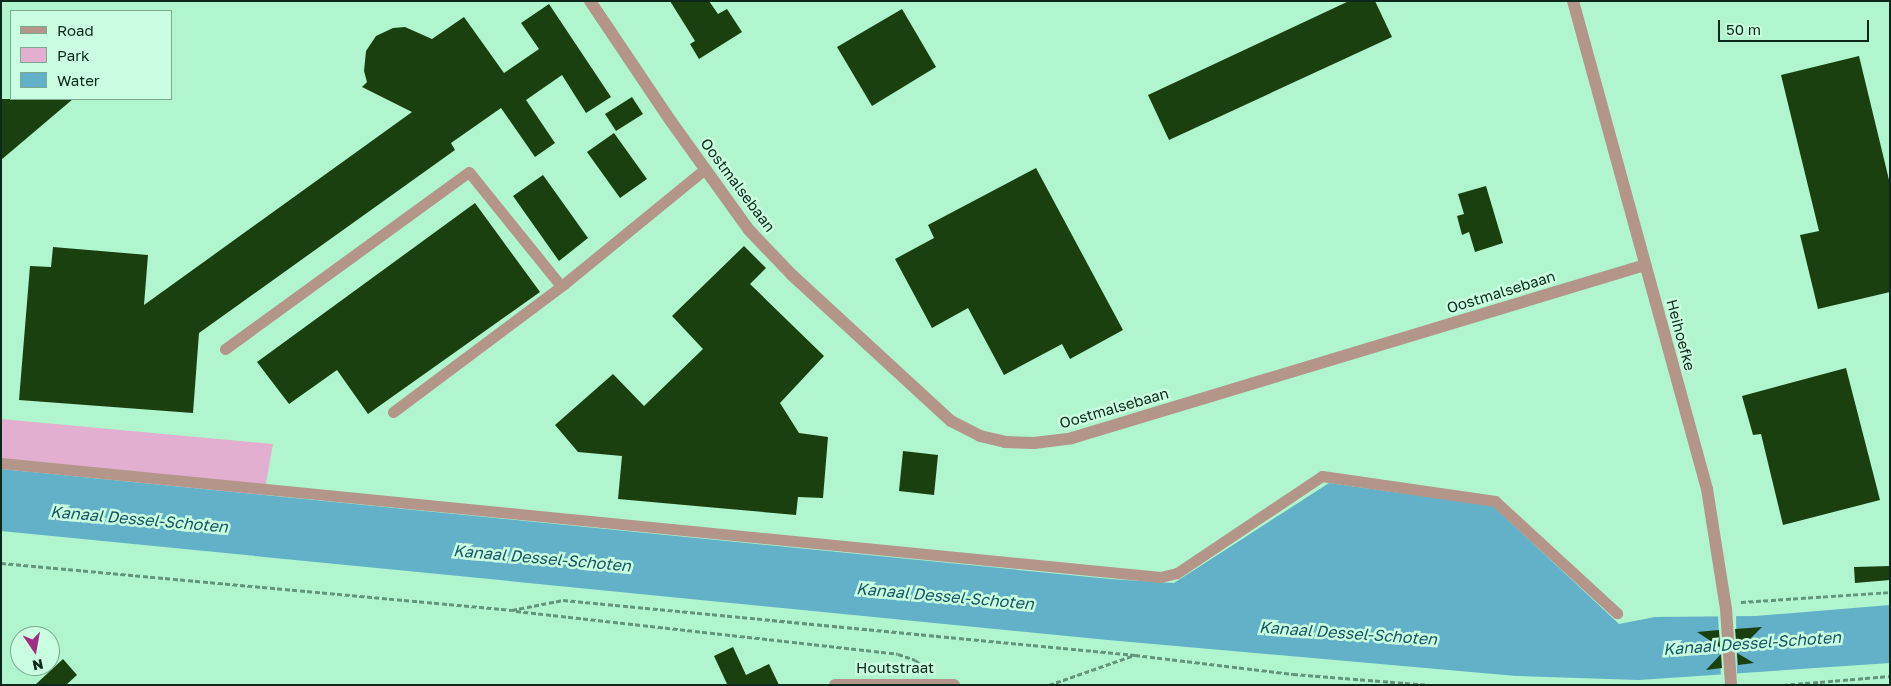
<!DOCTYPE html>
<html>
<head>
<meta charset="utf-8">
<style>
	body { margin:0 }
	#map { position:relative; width:1891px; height:686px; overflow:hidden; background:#b0f5ce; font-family:"Golos Text",sans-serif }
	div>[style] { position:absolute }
	.green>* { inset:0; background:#e2afd0 }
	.water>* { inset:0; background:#62b1c8 }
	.pier>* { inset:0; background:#b0f5ce }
	.building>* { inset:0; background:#1b4010 }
	.path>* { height:3px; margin-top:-1.5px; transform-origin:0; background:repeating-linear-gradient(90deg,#63957a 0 5px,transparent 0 7.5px) }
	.service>* { height:11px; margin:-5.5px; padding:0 5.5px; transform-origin:5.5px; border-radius:5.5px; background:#b3958a }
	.minor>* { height:12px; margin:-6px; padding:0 6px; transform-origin:6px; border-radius:6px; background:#b3958a }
	.tertiary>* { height:12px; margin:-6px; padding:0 6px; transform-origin:6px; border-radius:6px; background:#b3958a }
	span { translate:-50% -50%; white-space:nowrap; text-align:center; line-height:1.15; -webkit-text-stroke:5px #c9ffe0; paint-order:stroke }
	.street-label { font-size:15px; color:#0c281a }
	.water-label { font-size:16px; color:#145667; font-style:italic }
	.frame { position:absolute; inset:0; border:2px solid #0c281a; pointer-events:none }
	.legend { position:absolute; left:10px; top:10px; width:162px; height:90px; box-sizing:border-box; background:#c9ffe0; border:1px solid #7da991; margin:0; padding:6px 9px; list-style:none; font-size:15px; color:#0c281a }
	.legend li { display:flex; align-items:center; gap:10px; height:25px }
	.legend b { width:25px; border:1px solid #7da991 }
	.north { position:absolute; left:10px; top:626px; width:50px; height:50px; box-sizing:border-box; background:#c9ffe0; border:1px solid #7da991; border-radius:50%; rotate:168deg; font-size:14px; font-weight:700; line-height:20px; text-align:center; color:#0c281a }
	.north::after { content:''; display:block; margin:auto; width:18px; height:22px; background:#a12c85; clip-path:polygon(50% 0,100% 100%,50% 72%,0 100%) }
	.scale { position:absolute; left:1718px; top:20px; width:151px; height:22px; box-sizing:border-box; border:2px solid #0c281a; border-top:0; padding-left:6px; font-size:15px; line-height:18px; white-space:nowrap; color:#0c281a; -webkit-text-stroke:4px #c9ffe0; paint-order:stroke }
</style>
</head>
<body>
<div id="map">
	<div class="green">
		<div style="clip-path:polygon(1px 419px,273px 444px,264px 495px,1px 469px)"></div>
	</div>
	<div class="water">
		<div style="clip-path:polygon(1px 469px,1110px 579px,1174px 583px,1329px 483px,1493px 506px,1619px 624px,1655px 617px,1755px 616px,1890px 605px,1890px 663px,1639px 680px,1516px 676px,1108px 640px,1px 531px)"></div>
	</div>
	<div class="pier">
		<div style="clip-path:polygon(1736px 614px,1737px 676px,1721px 677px,1718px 615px)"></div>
	</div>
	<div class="building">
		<div style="clip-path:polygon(670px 1px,709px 1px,718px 14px,727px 9px,742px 32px,699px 59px,690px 44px,695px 41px)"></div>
		<div style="clip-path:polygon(1349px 1px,1375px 1px,1392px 37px,1169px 140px,1148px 95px)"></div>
		<div style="clip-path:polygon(549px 4px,611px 97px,586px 113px,562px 75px,526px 100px,555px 143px,535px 157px,501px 108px,451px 143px,455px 150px,199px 333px,193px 413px,19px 400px,30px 266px,51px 267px,53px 247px,148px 255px,144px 305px,412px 112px,362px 87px,367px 82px,364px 71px,366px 51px,376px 36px,393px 28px,405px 27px,432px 39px,464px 17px,504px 73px,539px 49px,521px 23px)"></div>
		<div style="clip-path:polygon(902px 9px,936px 67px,872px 106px,837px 47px)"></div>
		<div style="clip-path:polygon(1859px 56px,1890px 184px,1890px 292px,1818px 309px,1800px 235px,1819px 231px,1781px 75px)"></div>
		<div style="clip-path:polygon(632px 97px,643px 114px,616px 131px,605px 114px)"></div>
		<div style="clip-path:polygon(1px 99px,73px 99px,1px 160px)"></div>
		<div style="clip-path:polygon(614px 133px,647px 179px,620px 198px,587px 152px)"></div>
		<div style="clip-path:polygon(1036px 168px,1123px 330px,1070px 359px,1062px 344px,1004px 375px,968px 308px,932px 328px,895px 259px,934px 238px,928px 225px)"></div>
		<div style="clip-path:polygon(543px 175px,588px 238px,559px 261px,513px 196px)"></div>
		<div style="clip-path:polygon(1486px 186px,1503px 243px,1475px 252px,1469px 232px,1462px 235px,1457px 216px,1464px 214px,1458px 194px)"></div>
		<div style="clip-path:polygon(475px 203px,540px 292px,368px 414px,337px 370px,289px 404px,257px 362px)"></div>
		<div style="clip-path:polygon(744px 246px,766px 268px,750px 284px,824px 356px,780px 403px,799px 433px,828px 437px,823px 498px,798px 497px,796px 515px,618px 499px,622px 456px,578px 452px,555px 425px,613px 374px,644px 406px,703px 349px,672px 316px)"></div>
		<div style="clip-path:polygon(1846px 368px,1880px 500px,1783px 525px,1761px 434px,1753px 435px,1742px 396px)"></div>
		<div style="clip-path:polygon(903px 451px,938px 455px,934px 495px,899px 491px)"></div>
		<div style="clip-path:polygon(1890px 566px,1890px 580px,1855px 583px,1854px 567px)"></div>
		<div style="clip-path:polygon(1762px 627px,1737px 652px,1735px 629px)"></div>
		<div style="clip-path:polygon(1719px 630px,1720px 647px,1697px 632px)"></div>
		<div style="clip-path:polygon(733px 647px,746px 675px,769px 664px,779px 685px,725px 685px,727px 684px,714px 656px)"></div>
		<div style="clip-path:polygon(1737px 653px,1754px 663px,1738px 665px)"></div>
		<div style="clip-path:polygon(1721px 654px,1722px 668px,1706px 670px)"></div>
		<div style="clip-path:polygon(63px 659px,77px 675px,66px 685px,35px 685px)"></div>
	</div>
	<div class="path">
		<div style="left:1px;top:563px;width:513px;rotate:5.26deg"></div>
		<div style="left:512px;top:610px;width:52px;rotate:-11.1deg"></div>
		<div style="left:563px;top:600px;width:575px;rotate:5.49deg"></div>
		<div style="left:1135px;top:655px;width:159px;rotate:6.9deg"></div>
		<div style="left:1293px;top:674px;width:138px;rotate:4.6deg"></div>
		<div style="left:1741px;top:602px;width:149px;rotate:-3.8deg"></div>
		<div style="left:516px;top:611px;width:384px;rotate:6.4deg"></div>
		<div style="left:898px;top:654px;width:18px;rotate:19deg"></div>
		<div style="left:915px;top:660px;width:14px;rotate:39deg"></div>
		<div style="left:1049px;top:685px;width:88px;rotate:-19.3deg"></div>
		<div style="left:1783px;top:685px;width:107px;rotate:-4.8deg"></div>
	</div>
	<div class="service">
		<div style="left:225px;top:349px;width:301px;rotate:-36deg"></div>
		<div style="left:469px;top:172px;width:146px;rotate:51.1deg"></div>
		<div style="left:393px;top:412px;width:214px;rotate:-36.8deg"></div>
		<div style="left:564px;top:284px;width:181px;rotate:-39.2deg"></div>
		<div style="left:1px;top:463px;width:1165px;rotate:5.62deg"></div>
		<div style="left:1160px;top:577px;width:17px;rotate:-13deg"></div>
		<div style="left:1177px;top:573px;width:174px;rotate:-33.8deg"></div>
		<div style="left:1322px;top:476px;width:175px;rotate:8.2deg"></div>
		<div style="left:1495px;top:501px;width:166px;rotate:42.6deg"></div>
	</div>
	<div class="minor">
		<div style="left:590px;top:1px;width:143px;rotate:56.1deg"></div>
		<div style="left:670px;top:120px;width:135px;rotate:54.3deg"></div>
		<div style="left:749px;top:230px;width:62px;rotate:46.3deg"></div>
		<div style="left:792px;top:275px;width:216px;rotate:42.6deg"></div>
		<div style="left:951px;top:421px;width:33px;rotate:27deg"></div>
		<div style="left:980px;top:436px;width:26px;rotate:13deg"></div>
		<div style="left:1005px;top:442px;width:29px;rotate:2deg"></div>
		<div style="left:1034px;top:443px;width:38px;rotate:-7deg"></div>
		<div style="left:1072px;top:438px;width:599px;rotate:-16.8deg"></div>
		<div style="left:835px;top:685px;width:119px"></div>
	</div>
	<div class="tertiary">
		<div style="left:1573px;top:1px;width:506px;rotate:74.65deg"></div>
		<div style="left:1707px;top:489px;width:121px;rotate:81deg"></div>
		<div style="left:1726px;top:609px;width:76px;rotate:86.2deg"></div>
	</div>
	<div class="street-label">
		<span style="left:738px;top:185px;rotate:53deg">Oostmalsebaan</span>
		<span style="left:1501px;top:292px;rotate:-17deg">Oostmalsebaan</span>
		<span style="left:1681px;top:335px;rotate:75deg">Heihoefke</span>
		<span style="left:1114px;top:408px;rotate:-16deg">Oostmalsebaan</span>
		<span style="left:895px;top:668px">Houtstraat</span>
	</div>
	<div class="water-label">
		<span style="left:139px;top:519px;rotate:5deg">Kanaal Dessel-Schoten</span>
		<span style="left:542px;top:558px;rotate:5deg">Kanaal Dessel-Schoten</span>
		<span style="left:945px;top:596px;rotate:5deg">Kanaal Dessel-Schoten</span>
		<span style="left:1348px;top:633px;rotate:4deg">Kanaal Dessel-Schoten</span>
		<span style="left:1752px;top:643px;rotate:-4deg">Kanaal Dessel-Schoten</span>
	</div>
	<div class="frame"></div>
	<ul class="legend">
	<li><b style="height:6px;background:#b3958a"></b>Road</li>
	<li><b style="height:14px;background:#e2afd0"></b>Park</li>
	<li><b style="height:14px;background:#62b1c8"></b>Water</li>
	</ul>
	<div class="north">N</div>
	<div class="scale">50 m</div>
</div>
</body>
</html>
